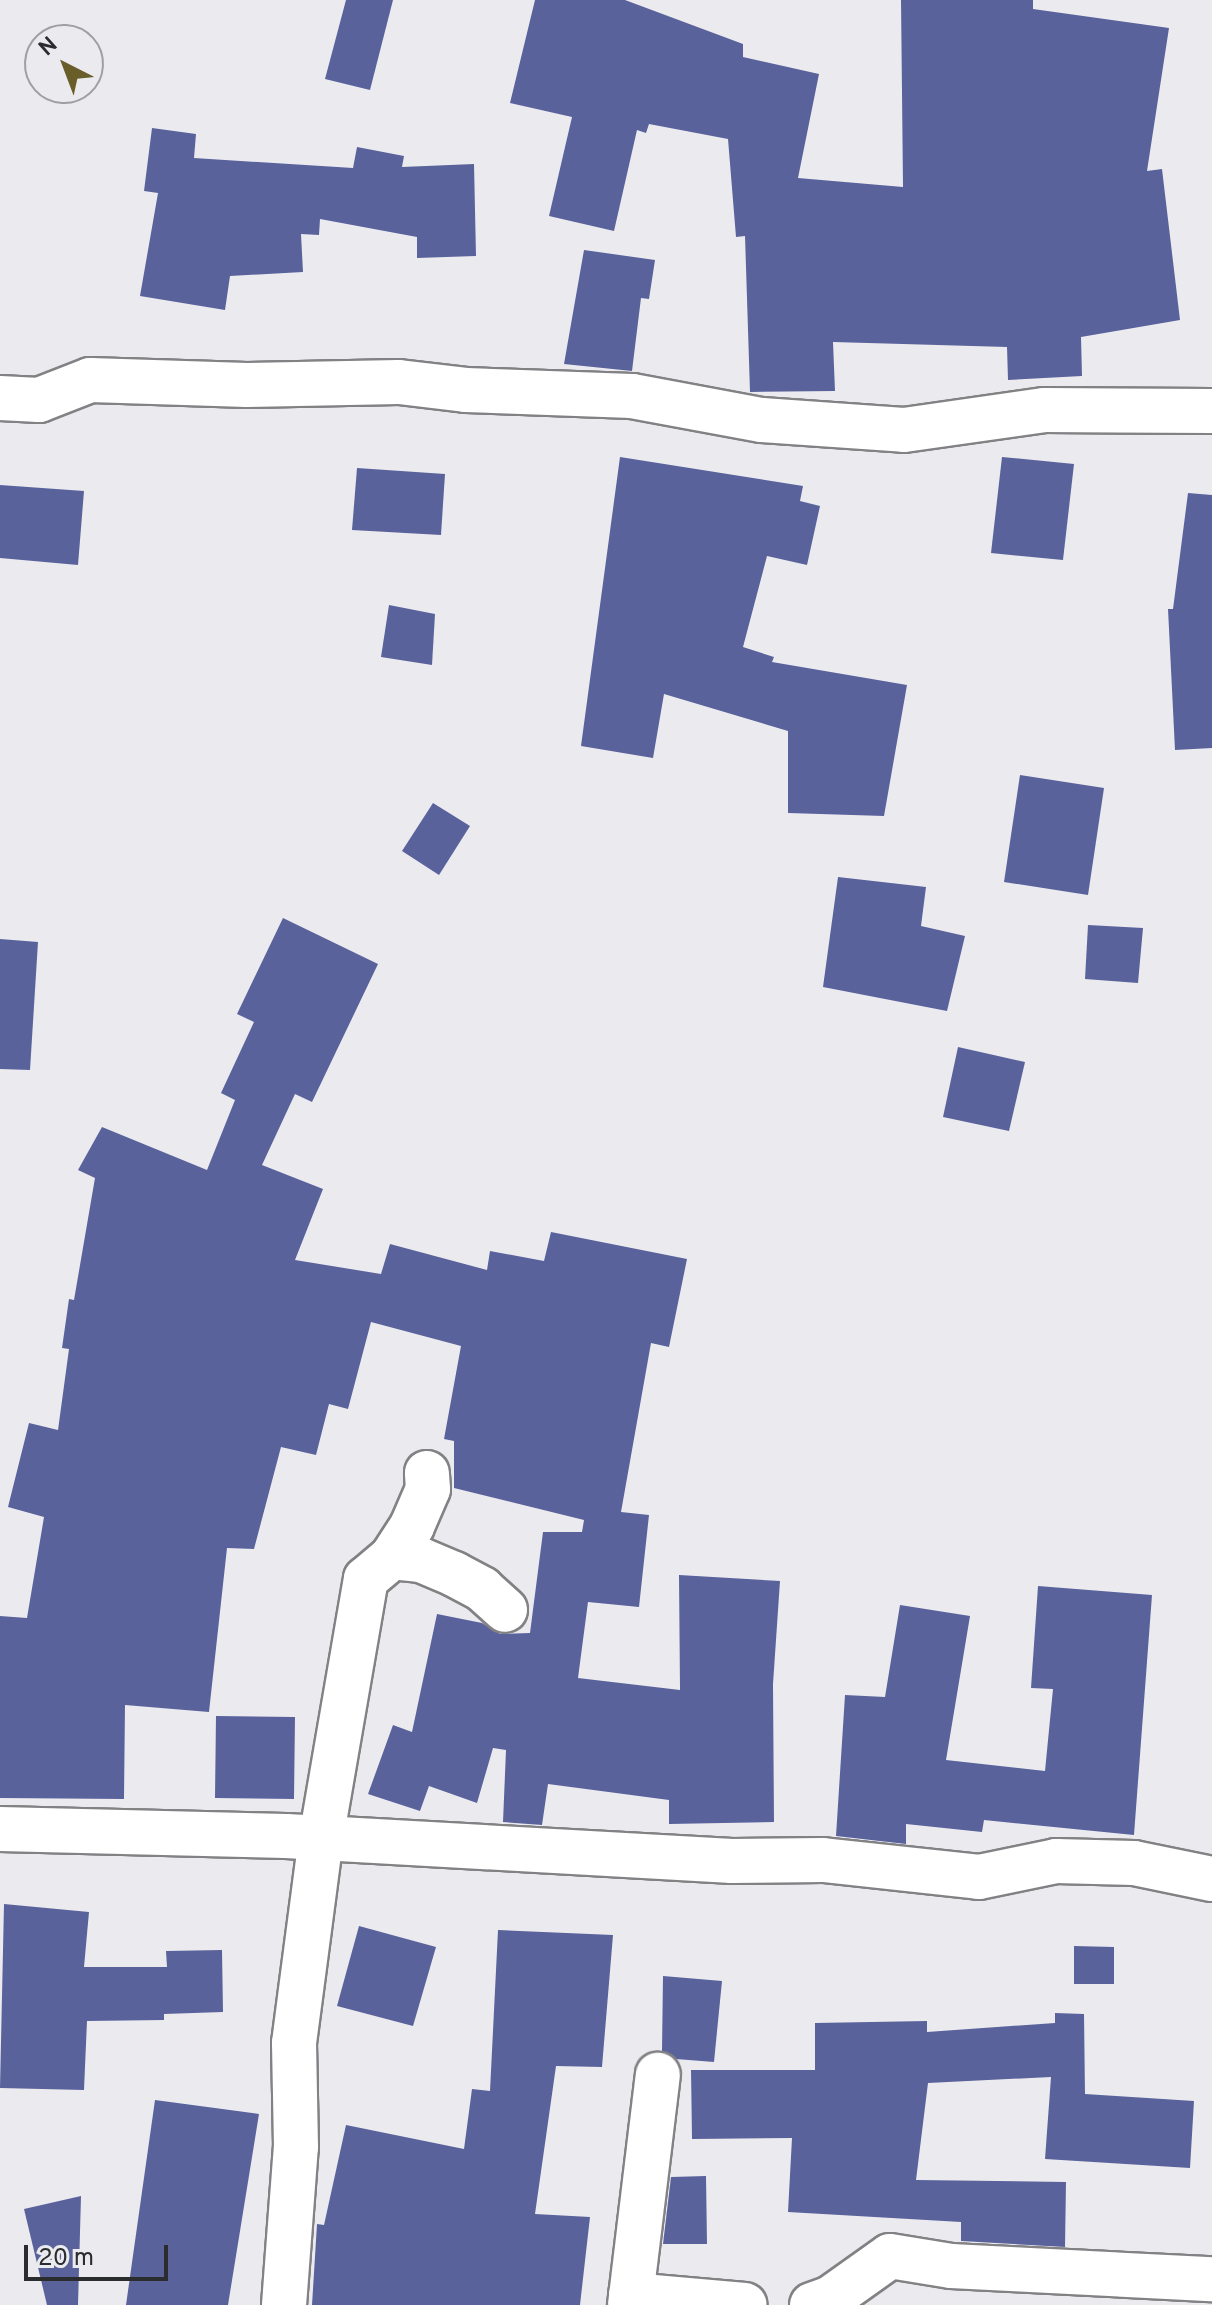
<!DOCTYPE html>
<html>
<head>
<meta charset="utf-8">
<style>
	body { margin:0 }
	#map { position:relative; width:1212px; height:2305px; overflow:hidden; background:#ebebef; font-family:Overpass,sans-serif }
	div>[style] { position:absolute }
	.building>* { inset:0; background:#5a629c }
	.roads { filter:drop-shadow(2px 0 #828285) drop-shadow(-2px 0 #828285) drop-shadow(0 2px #828285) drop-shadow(0 -2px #828285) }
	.street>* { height:44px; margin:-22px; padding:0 22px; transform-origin:22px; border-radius:22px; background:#fff }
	span { translate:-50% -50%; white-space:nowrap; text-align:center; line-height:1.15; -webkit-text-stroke:8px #ebebef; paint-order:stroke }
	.north { position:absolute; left:24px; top:24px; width:80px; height:80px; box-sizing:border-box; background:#ebebef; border:2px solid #9e9fa1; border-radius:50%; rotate:318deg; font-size:22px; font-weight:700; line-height:32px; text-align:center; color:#2b2c2d }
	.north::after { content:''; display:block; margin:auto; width:28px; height:36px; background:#695d2a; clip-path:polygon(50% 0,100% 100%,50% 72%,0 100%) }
	.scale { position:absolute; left:24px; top:2245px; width:144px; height:36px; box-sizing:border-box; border:4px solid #2b2c2d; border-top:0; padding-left:10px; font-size:24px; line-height:28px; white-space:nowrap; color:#2b2c2d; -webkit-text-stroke:6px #ebebef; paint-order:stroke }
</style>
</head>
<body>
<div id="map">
	<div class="building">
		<div style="clip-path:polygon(346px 0,393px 0,370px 90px,325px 79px)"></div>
		<div style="clip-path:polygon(535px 0,625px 0,743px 44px,743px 57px,819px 74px,798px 178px,903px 187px,901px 0,1033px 0,1033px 9px,1169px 28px,1147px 171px,1162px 169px,1180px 320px,1081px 337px,1082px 376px,1008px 380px,1007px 347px,833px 342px,835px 391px,750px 392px,745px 236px,736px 237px,728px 139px,649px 124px,646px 133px,637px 130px,614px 231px,549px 216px,572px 117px,510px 103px)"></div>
		<div style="clip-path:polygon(152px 128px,196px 134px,194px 158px,353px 168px,357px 147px,404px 156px,402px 167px,474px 164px,476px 256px,417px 258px,417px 237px,320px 219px,319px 235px,301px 234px,303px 272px,230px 276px,225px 310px,140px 296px,158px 193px,144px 191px)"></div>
		<div style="clip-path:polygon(584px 250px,655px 260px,649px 299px,641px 298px,632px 371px,564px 364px)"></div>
		<div style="clip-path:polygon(620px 457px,803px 486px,800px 501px,820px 506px,807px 565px,767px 556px,743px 647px,774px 657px,772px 662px,907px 685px,884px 816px,788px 813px,788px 731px,664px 694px,653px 758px,581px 746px)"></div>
		<div style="clip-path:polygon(1002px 457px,1074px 464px,1063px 560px,991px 553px)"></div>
		<div style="clip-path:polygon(357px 468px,445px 474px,441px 535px,352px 530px)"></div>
		<div style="clip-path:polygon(0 485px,84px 491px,78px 565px,0 558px)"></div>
		<div style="clip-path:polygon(1188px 493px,1212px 495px,1212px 748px,1175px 750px,1168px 609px,1173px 609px)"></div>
		<div style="clip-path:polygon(389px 605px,435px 614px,432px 665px,381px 657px)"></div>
		<div style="clip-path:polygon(1020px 775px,1104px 788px,1088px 895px,1004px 882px)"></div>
		<div style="clip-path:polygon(433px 803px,470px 826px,439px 875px,402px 851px)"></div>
		<div style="clip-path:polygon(838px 877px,926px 887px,921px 926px,965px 936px,947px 1011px,823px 987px)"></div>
		<div style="clip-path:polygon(283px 918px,378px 964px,312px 1102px,295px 1094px,262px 1165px,323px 1189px,295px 1260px,381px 1274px,390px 1244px,487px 1270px,490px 1251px,544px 1261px,551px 1232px,687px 1259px,669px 1347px,651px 1343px,621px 1512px,649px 1515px,639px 1607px,588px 1602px,578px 1678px,680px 1690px,679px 1575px,780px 1581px,773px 1684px,774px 1822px,669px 1824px,669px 1800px,548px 1784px,542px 1825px,503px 1822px,506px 1750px,493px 1748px,477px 1803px,429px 1786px,420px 1811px,368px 1794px,393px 1725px,412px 1732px,437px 1614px,482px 1623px,500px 1634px,530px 1633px,543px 1532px,582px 1532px,584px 1520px,454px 1488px,454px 1441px,444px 1439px,461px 1346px,371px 1322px,348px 1409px,329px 1404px,316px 1455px,281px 1447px,254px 1549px,227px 1548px,209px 1712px,125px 1705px,124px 1799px,0 1798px,0 1616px,27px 1618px,44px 1517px,8px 1507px,29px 1423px,58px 1430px,69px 1349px,62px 1348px,69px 1299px,74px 1300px,95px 1178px,78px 1170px,102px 1127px,207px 1170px,235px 1100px,221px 1093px,254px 1022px,237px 1014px)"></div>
		<div style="clip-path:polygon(1088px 925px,1143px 928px,1138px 983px,1085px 979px)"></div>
		<div style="clip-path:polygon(0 939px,38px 942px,30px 1070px,0 1069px)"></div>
		<div style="clip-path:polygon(958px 1047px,1025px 1062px,1009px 1131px,943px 1117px)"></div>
		<div style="clip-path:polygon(1038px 1586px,1152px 1595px,1134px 1835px,984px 1820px,982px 1832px,906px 1824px,906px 1844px,836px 1836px,845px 1695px,885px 1697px,900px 1605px,970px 1616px,946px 1760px,1045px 1771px,1053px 1689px,1031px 1688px)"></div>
		<div style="clip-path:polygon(216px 1716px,295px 1717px,294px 1799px,215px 1798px)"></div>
		<div style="clip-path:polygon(4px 1904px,89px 1912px,84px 1967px,167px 1967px,166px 1951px,222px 1950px,223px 2012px,164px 2014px,164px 2020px,87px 2021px,84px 2090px,0 2088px)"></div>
		<div style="clip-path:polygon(359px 1926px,436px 1947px,413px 2026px,337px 2006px)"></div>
		<div style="clip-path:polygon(498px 1930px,613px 1935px,602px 2067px,556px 2066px,535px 2214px,590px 2217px,580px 2305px,312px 2305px,317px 2224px,324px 2225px,346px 2125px,464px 2149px,472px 2089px,490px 2091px)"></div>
		<div style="clip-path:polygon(1074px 1946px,1114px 1947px,1114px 1984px,1074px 1984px)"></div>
		<div style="clip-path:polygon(663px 1976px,722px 1981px,714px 2062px,676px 2059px,662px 2051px)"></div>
		<div style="clip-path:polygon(1055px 2013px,1084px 2014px,1085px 2094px,1194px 2101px,1190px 2168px,1045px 2159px,1051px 2077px,928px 2083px,916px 2180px,1066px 2182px,1065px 2247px,961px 2241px,961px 2222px,788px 2212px,792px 2138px,692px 2139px,691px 2070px,815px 2070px,815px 2023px,927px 2021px,927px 2032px,1055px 2023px)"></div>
		<div style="clip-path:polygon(155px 2100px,259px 2114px,228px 2305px,126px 2305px)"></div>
		<div style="clip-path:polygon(706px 2176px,707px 2244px,663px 2244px,671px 2177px)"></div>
		<div style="clip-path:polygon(81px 2196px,78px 2305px,47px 2305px,24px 2209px)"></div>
	</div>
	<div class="roads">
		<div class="street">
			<div style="left:0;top:398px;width:39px;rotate:3deg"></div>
			<div style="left:39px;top:400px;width:55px;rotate:-21.4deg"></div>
			<div style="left:90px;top:380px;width:157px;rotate:1.8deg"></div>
			<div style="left:247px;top:385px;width:152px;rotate:-1.1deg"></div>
			<div style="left:399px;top:382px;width:67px;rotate:6.8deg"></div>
			<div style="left:466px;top:390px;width:166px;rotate:2.1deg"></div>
			<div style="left:632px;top:396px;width:132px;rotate:10.5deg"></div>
			<div style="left:762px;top:420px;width:142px;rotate:4deg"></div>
			<div style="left:904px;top:430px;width:141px;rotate:-8.1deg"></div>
			<div style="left:1044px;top:410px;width:168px;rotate:0.3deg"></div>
			<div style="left:392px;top:1557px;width:29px;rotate:6deg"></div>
			<div style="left:421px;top:1560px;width:36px;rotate:23deg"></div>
			<div style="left:454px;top:1574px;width:32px;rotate:28deg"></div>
			<div style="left:482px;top:1589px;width:31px;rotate:42deg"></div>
			<div style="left:0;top:1829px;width:286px;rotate:1.4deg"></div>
			<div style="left:286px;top:1836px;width:447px;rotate:3.2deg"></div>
			<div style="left:732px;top:1861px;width:91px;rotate:-0.6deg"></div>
			<div style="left:823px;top:1860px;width:157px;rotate:6.2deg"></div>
			<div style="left:979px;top:1877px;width:79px;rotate:-11.7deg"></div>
			<div style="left:1056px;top:1861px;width:78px;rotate:1.5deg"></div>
			<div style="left:1134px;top:1863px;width:80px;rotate:11.6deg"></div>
			<div style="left:631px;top:2295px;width:114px;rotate:5deg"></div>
			<div style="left:284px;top:2305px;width:158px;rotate:-85.7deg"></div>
			<div style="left:296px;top:2147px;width:104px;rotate:-91.1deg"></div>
			<div style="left:294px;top:2043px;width:206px;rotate:-82.5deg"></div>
			<div style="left:321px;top:1839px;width:264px;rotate:-80.2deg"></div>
			<div style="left:366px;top:1579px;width:34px;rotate:-40deg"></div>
			<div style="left:392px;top:1557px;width:37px;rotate:-57deg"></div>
			<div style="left:412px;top:1526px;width:40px;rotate:-66.6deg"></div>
			<div style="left:428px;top:1489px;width:16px;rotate:-94deg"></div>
			<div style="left:630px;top:2305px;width:232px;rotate:-83.1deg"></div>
			<div style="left:812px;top:2305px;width:20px;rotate:-20deg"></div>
			<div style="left:831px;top:2298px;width:72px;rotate:-35.4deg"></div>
			<div style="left:890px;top:2256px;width:62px;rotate:9.3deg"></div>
			<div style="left:951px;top:2266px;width:261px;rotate:2.9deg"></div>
		</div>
	</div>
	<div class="north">N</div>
	<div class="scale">20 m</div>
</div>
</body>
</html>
